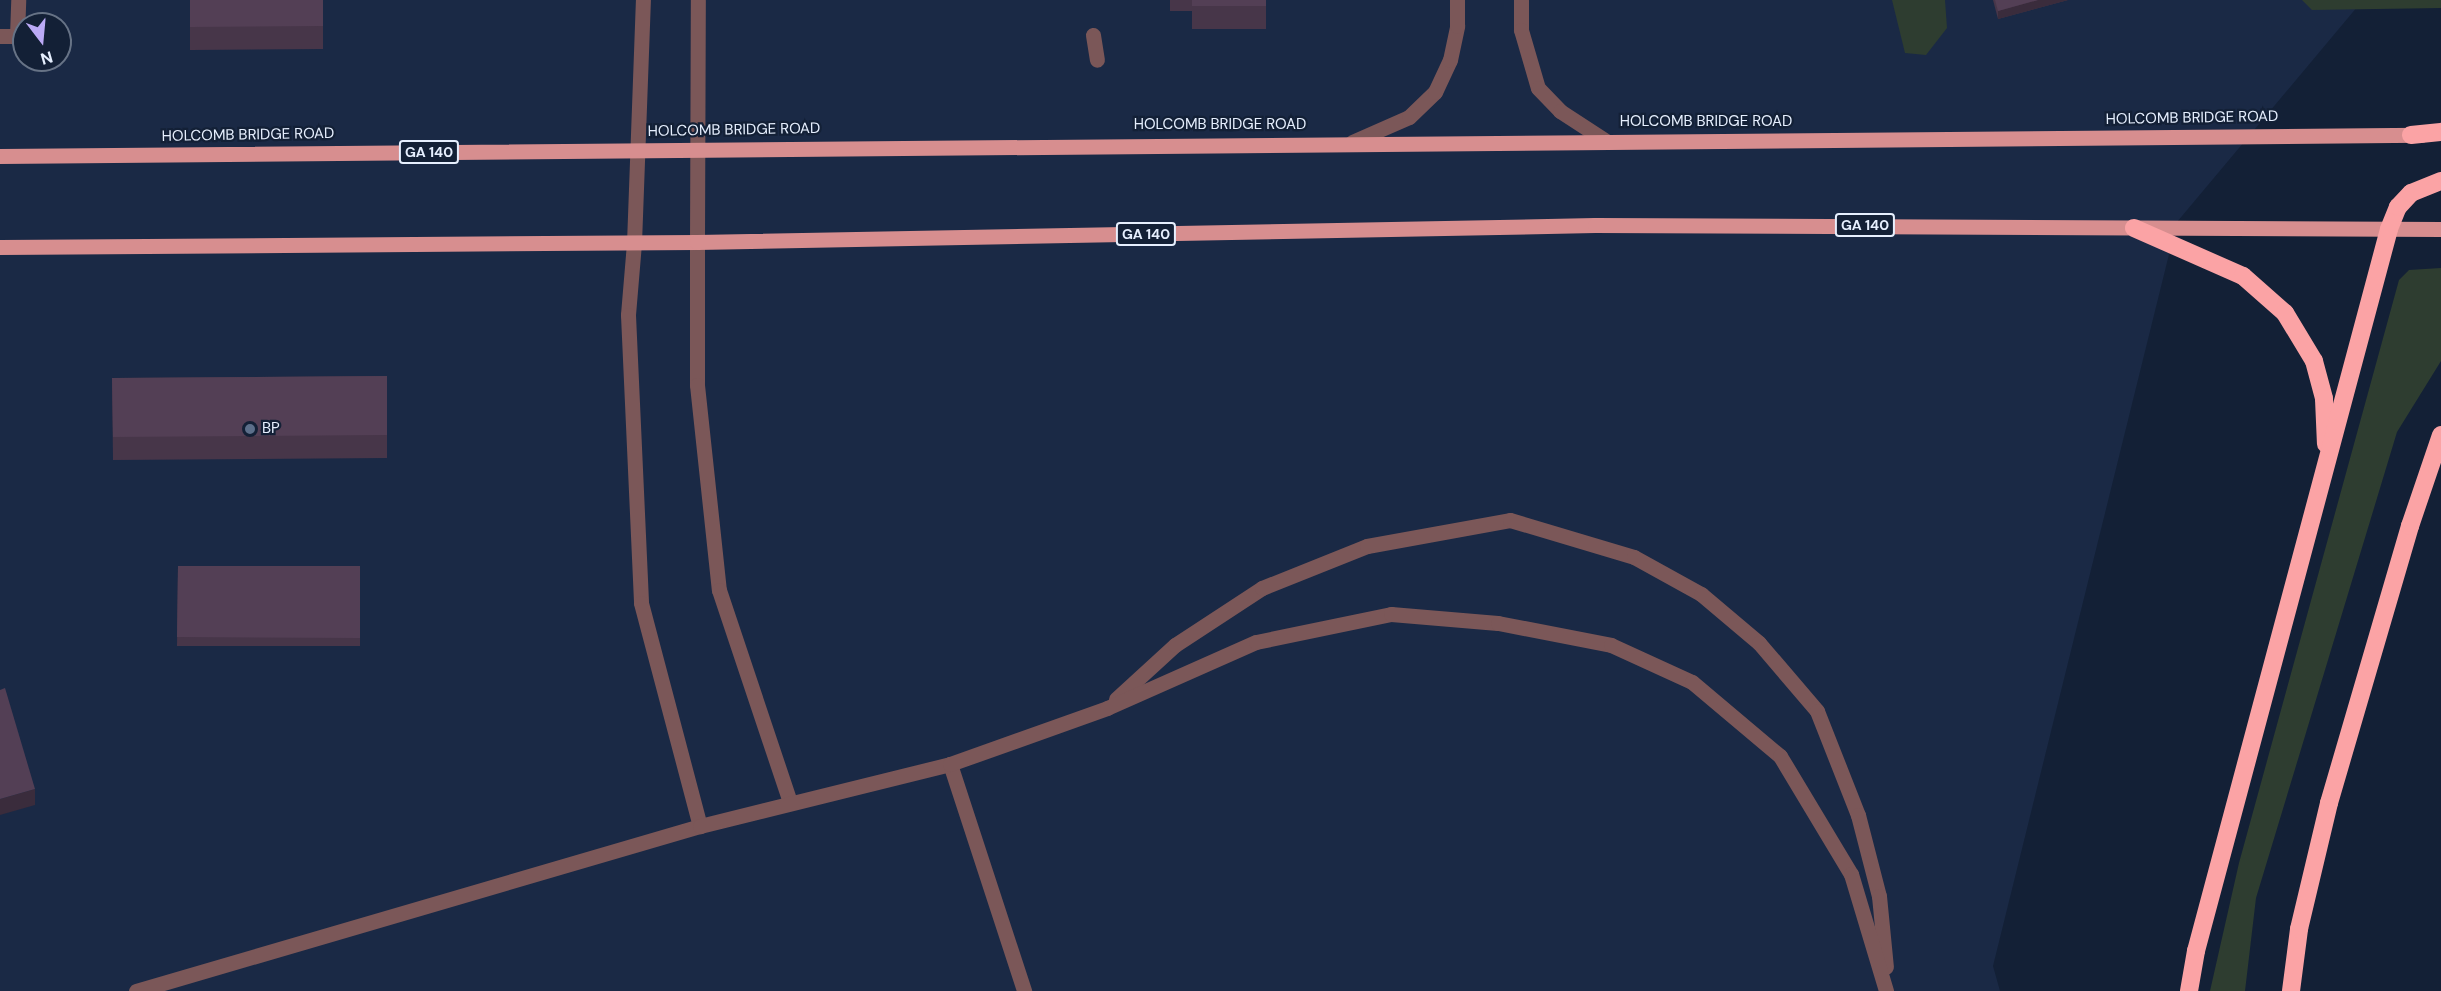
<!DOCTYPE html>
<html>
<head>
<meta charset="utf-8">
<style>
	body { margin:0 }
	#map { position:relative; width:2441px; height:991px; overflow:hidden; background:#132036; font-family:"DM Sans",sans-serif }
	div>[style] { position:absolute }
	.built>* { inset:0; background:#1a2945 }
	.green>* { inset:0; background:#2e3d30 }
	.service>* { height:15px; margin:-7.5px; padding:0 7.5px; transform-origin:7.5px; border-radius:7.5px; background:#7b5758 }
	.minor>* { height:15px; margin:-7.5px; padding:0 7.5px; transform-origin:7.5px; border-radius:7.5px; background:#7b5758 }
	.primary>* { height:15px; margin:-7.5px; padding:0 7.5px; transform-origin:7.5px; border-radius:7.5px; background:#d78e8f }
	.motorway>* { height:18px; margin:-9px; padding:0 9px; transform-origin:9px; border-radius:9px; background:#fba3a5 }
	.wall>* { inset:0; background:#473649 }
	.shaded-wall>* { inset:0; background:#3a2c3c }
	.building>* { inset:0; background:#533f55 }
	.dots>* { width:16px; height:16px; translate:-50% -50%; box-sizing:border-box; border:3px solid #132036; border-radius:50% }
	span { translate:-50% -50%; white-space:nowrap; text-align:center; line-height:1.15; -webkit-text-stroke:4.5px #132036; paint-order:stroke }
	.shield-label span { padding:2px 4px; background:#132036; border:2px solid; border-radius:4px; -webkit-text-stroke-width:0 }
	.shield-label { font-size:14px; color:#e6effe; font-weight:700 }
	.street-label { font-size:15px; color:#e6effe }
	.poi-label { font-size:15px; color:#e6effe }
	.left { translate:0 -50%; text-align:left }
	.north { position:absolute; left:12px; top:12px; width:60px; height:60px; box-sizing:border-box; background:#132036; border:2px solid #677386; border-radius:50%; rotate:164deg; font-size:16px; font-weight:700; line-height:24px; text-align:center; color:#e6effe }
	.north::after { content:''; display:block; margin:auto; width:21px; height:27px; background:#bbaaf6; clip-path:polygon(50% 0,100% 100%,50% 72%,0 100%) }
</style>
</head>
<body>
<div id="map">
	<div class="built">
		<div style="clip-path:polygon(evenodd,0 0,2363px 0,2177px 222px,1993px 966px,2000px 991px,0 991px,0 0,24px 24px,60px 24px,60px 60px,24px 60px,24px 24px)"></div>
	</div>
	<div class="green">
		<div style="clip-path:polygon(1892px 0,1945px 0,1947px 28px,1926px 55px,1905px 53px)"></div>
		<div style="clip-path:polygon(2302px 0,2441px 0,2441px 8px,2312px 10px)"></div>
		<div style="clip-path:polygon(2441px 268px,2441px 361px,2397px 432px,2256px 898px,2245px 991px,2210px 991px,2239px 863px,2399px 280px,2409px 270px)"></div>
	</div>
	<div class="service">
		<div style="left:1093px;top:35px;width:25px;rotate:81deg"></div>
		<div style="left:0;top:36px;width:17px"></div>
		<div style="left:17px;top:36px;width:36px;rotate:-88deg"></div>
		<div style="left:697px;top:242px;width:143px;rotate:90deg"></div>
		<div style="left:697px;top:385px;width:206px;rotate:83.9deg"></div>
		<div style="left:719px;top:590px;width:224px;rotate:71.5deg"></div>
		<div style="left:634px;top:243px;width:72px;rotate:94.8deg"></div>
		<div style="left:628px;top:315px;width:288px;rotate:87.4deg"></div>
		<div style="left:641px;top:603px;width:231px;rotate:75.2deg"></div>
		<div style="left:1116px;top:699px;width:80px;rotate:-42.5deg"></div>
		<div style="left:1175px;top:645px;width:104px;rotate:-33.2deg"></div>
		<div style="left:1262px;top:588px;width:113px;rotate:-21.8deg"></div>
		<div style="left:1367px;top:546px;width:145px;rotate:-10.3deg"></div>
		<div style="left:1510px;top:520px;width:129px;rotate:16.6deg"></div>
		<div style="left:1634px;top:557px;width:77px;rotate:28.9deg"></div>
		<div style="left:1701px;top:594px;width:76px;rotate:40.2deg"></div>
		<div style="left:1759px;top:643px;width:89px;rotate:49.5deg"></div>
		<div style="left:1817px;top:711px;width:112px;rotate:68.5deg"></div>
		<div style="left:1858px;top:815px;width:84px;rotate:75.5deg"></div>
		<div style="left:1879px;top:896px;width:71px;rotate:84.4deg"></div>
		<div style="left:950px;top:764px;width:239px;rotate:71.9deg"></div>
		<div style="left:136px;top:991px;width:588px;rotate:-16.31deg"></div>
		<div style="left:700px;top:826px;width:258px;rotate:-13.9deg"></div>
		<div style="left:950px;top:764px;width:167px;rotate:-19.6deg"></div>
		<div style="left:1107px;top:708px;width:163px;rotate:-23.9deg"></div>
		<div style="left:1256px;top:642px;width:138px;rotate:-11.7deg"></div>
		<div style="left:1391px;top:614px;width:107px;rotate:4.8deg"></div>
		<div style="left:1498px;top:623px;width:115px;rotate:11deg"></div>
		<div style="left:1611px;top:645px;width:89px;rotate:24.6deg"></div>
		<div style="left:1692px;top:682px;width:115px;rotate:40.1deg"></div>
		<div style="left:1780px;top:756px;width:138px;rotate:59deg"></div>
		<div style="left:1851px;top:874px;width:122px;rotate:73.3deg"></div>
	</div>
	<div class="minor">
		<div style="left:1521px;top:0;width:30px;rotate:90deg"></div>
		<div style="left:1521px;top:30px;width:60px;rotate:73.7deg"></div>
		<div style="left:1538px;top:88px;width:32px;rotate:46deg"></div>
		<div style="left:1560px;top:111px;width:55px;rotate:33.1deg"></div>
		<div style="left:1352px;top:142px;width:62px;rotate:-23.7deg"></div>
		<div style="left:1409px;top:117px;width:36px;rotate:-44deg"></div>
		<div style="left:1435px;top:92px;width:35px;rotate:-65deg"></div>
		<div style="left:1450px;top:60px;width:35px;rotate:-78deg"></div>
		<div style="left:1457px;top:26px;width:26px;rotate:-90deg"></div>
		<div style="left:697px;top:242px;width:242px;rotate:-89.8deg"></div>
		<div style="left:634px;top:243px;width:243px;rotate:-87.9deg"></div>
	</div>
	<div class="primary">
		<div style="left:0;top:156px;width:2421px;rotate:-0.5deg"></div>
		<div style="left:0;top:247px;width:697px;rotate:-0.41deg"></div>
		<div style="left:697px;top:242px;width:898px;rotate:-1.08deg"></div>
		<div style="left:1595px;top:225px;width:846px;rotate:0.27deg"></div>
	</div>
	<div class="motorway">
		<div style="left:2411px;top:135px;width:30px;rotate:-6deg"></div>
		<div style="left:2134px;top:228px;width:119px;rotate:23.8deg"></div>
		<div style="left:2243px;top:276px;width:56px;rotate:41.4deg"></div>
		<div style="left:2285px;top:313px;width:56px;rotate:58.9deg"></div>
		<div style="left:2314px;top:361px;width:39px;rotate:75deg"></div>
		<div style="left:2324px;top:399px;width:45px;rotate:87.5deg"></div>
		<div style="left:2189px;top:991px;width:41px;rotate:-80.1deg"></div>
		<div style="left:2196px;top:951px;width:747px;rotate:-75.03deg"></div>
		<div style="left:2389px;top:229px;width:24px;rotate:-68deg"></div>
		<div style="left:2398px;top:207px;width:19px;rotate:-47deg"></div>
		<div style="left:2411px;top:193px;width:32px;rotate:-22deg"></div>
		<div style="left:2291px;top:991px;width:63px;rotate:-82.6deg"></div>
		<div style="left:2299px;top:929px;width:130px;rotate:-76.6deg"></div>
		<div style="left:2329px;top:803px;width:289px;rotate:-73.7deg"></div>
		<div style="left:2410px;top:526px;width:96px;rotate:-71.2deg"></div>
	</div>
	<div class="wall">
		<div style="clip-path:polygon(190px 0,323px 0,323px 49px,190px 50px)"></div>
		<div style="clip-path:polygon(1170px 0,1266px 0,1266px 29px,1192px 29px,1192px 11px,1170px 11px)"></div>
		<div style="clip-path:polygon(1993px 0,2068px 0,1998px 19px)"></div>
		<div style="clip-path:polygon(387px 376px,387px 458px,113px 460px,112px 378px)"></div>
		<div style="clip-path:polygon(178px 566px,360px 566px,360px 646px,177px 646px)"></div>
	</div>
	<div class="shaded-wall">
		<div style="clip-path:polygon(2038px 0,2068px 0,1998px 19px,1998px 11px)"></div>
		<div style="clip-path:polygon(35px 789px,35px 805px,0 815px,0 799px)"></div>
	</div>
	<div class="building">
		<div style="clip-path:polygon(190px 0,323px 0,323px 26px,190px 27px)"></div>
		<div style="clip-path:polygon(1192px 0,1266px 0,1266px 6px,1192px 6px)"></div>
		<div style="clip-path:polygon(1995px 0,2038px 0,1998px 11px)"></div>
		<div style="clip-path:polygon(387px 376px,387px 435px,113px 437px,112px 378px)"></div>
		<div style="clip-path:polygon(178px 566px,360px 566px,360px 638px,177px 637px)"></div>
		<div style="clip-path:polygon(5px 688px,35px 789px,0 799px,0 690px)"></div>
	</div>
	<div class="dots">
		<div style="left:250px;top:429px;background:#5c6f8a"></div>
	</div>
	<div class="shield-label">
		<span style="left:429px;top:152px">GA 140</span>
		<span style="left:1865px;top:225px">GA 140</span>
		<span style="left:1146px;top:234px">GA 140</span>
	</div>
	<div class="street-label">
		<span style="left:2192px;top:118px;rotate:-1deg">HOLCOMB BRIDGE ROAD</span>
		<span style="left:1706px;top:122px">HOLCOMB BRIDGE ROAD</span>
		<span style="left:1220px;top:125px">HOLCOMB BRIDGE ROAD</span>
		<span style="left:734px;top:130px;rotate:-1deg">HOLCOMB BRIDGE ROAD</span>
		<span style="left:248px;top:135px;rotate:-1deg">HOLCOMB BRIDGE ROAD</span>
	</div>
	<div class="poi-label">
		<span class="left" style="left:262px;top:429px">BP</span>
	</div>
	<div class="north">N</div>
</div>
</body>
</html>
